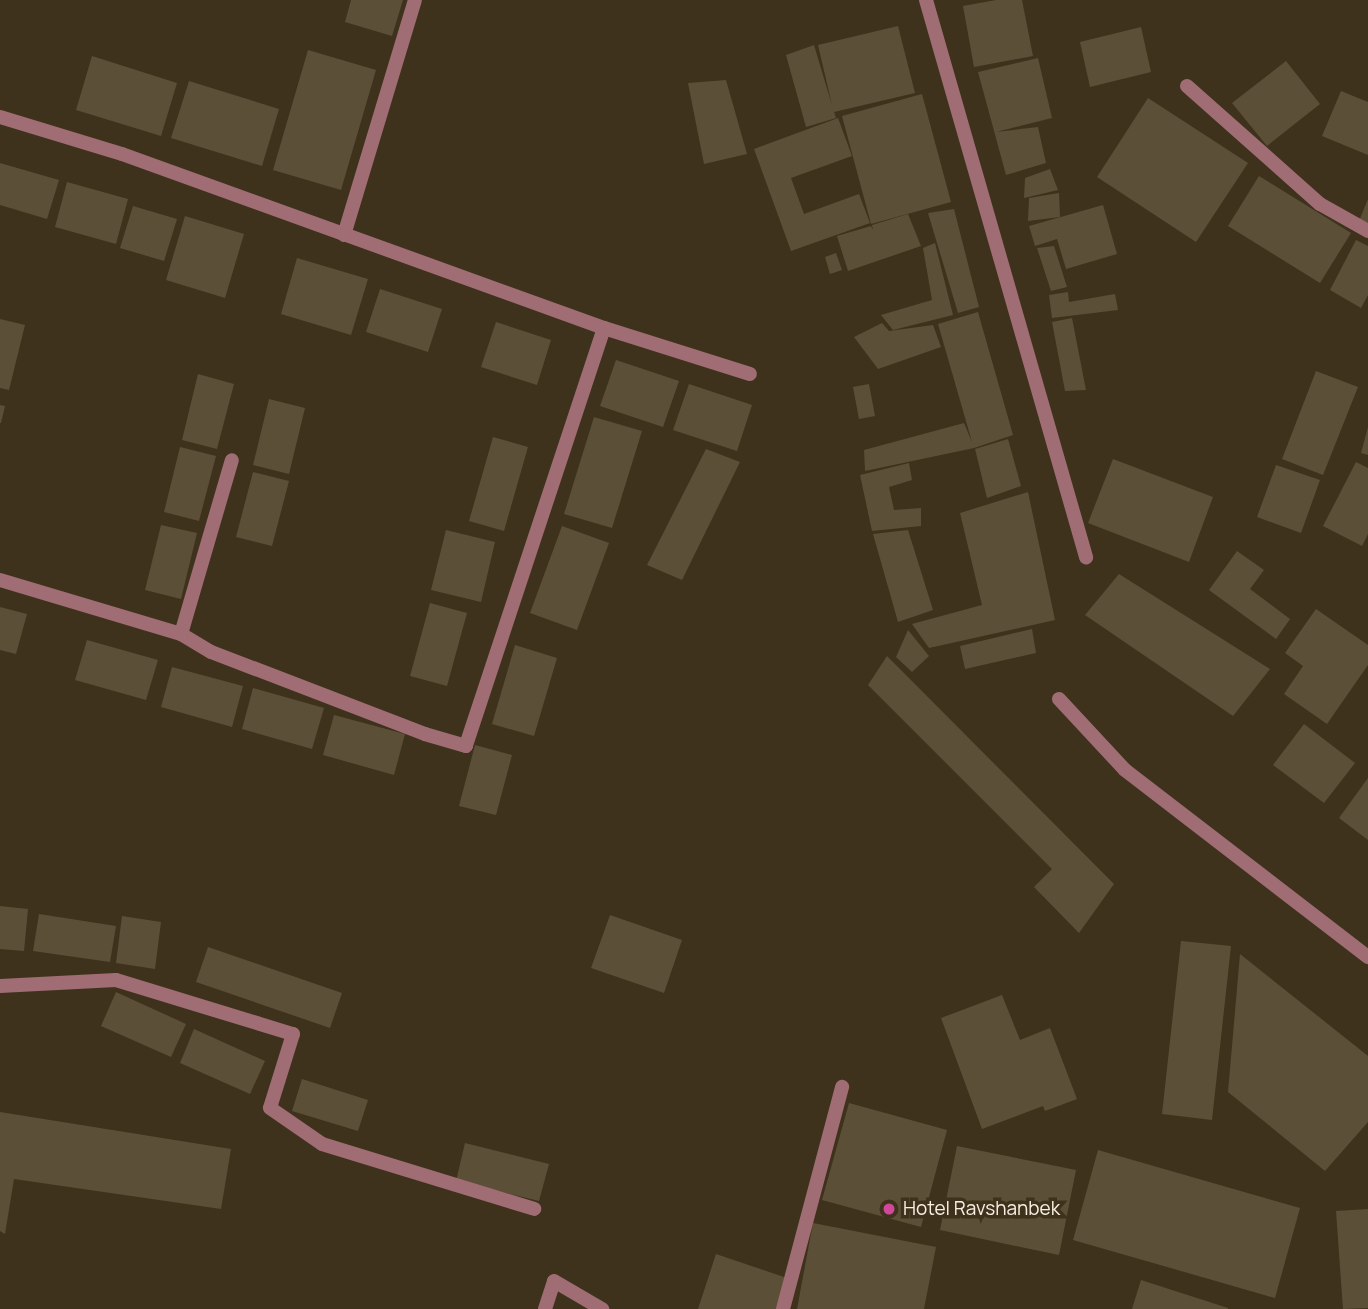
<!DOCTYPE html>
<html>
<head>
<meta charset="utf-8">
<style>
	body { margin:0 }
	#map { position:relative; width:1368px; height:1309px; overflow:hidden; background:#3e321c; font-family:Manrope,sans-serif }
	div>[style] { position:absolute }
	.building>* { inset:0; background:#5c4f38 }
	.lane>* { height:14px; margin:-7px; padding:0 7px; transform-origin:7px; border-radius:7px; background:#a06d75 }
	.street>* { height:14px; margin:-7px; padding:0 7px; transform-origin:7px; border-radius:7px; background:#a06d75 }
	.dots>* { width:19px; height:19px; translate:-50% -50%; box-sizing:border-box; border:4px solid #3e321c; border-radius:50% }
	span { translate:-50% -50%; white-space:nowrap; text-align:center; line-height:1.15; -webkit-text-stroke:7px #3e321c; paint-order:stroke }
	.poi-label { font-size:19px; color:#f7efe2 }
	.left { translate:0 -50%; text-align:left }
</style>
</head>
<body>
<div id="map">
	<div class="building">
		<div style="clip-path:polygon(351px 0,403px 0,392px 36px,345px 22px)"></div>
		<div style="clip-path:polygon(996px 0,1022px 0,1033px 56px,974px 67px,963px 6px)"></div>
		<div style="clip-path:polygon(898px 26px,915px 93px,834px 112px,836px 118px,806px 127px,786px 55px,814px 45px,832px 105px,818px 45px)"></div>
		<div style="clip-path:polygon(1141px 27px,1151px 72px,1090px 87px,1080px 42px)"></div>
		<div style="clip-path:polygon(308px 50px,376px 70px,341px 190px,273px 170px)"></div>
		<div style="clip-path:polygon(92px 56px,177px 83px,161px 136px,76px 110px)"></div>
		<div style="clip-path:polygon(1038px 58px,1052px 118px,996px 132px,1038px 127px,1046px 163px,1006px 175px,978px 72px)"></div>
		<div style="clip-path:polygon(1286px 61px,1320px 104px,1267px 146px,1232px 103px)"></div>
		<div style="clip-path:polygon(726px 80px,747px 154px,704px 164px,688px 83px)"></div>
		<div style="clip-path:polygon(189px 81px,279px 109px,262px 166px,171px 138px)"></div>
		<div style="clip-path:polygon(1341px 91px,1368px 102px,1368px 155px,1322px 136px)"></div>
		<div style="clip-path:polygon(922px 94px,951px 202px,871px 224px,842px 116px)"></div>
		<div style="clip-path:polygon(1148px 98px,1248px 163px,1196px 242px,1097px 177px)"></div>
		<div style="clip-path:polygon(838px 118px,852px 156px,791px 178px,804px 214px,859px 194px,870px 223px,791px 251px,754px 149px)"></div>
		<div style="clip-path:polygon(0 163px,59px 180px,47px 219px,0 205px)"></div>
		<div style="clip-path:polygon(1050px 169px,1058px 190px,1024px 198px,1025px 178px)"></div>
		<div style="clip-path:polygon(1259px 176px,1351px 233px,1320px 283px,1228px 226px)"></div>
		<div style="clip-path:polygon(67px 182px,128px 199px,116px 244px,55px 227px)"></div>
		<div style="clip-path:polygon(1059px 193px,1060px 217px,1028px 221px,1029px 198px)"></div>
		<div style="clip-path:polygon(1368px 199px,1368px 225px,1359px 221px)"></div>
		<div style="clip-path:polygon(1103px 205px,1117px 254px,1066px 269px,1057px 239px,1035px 246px,1029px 226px)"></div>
		<div style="clip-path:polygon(133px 206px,177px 219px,164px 261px,120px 248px)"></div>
		<div style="clip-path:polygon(954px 209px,979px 307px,958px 313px,928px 213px)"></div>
		<div style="clip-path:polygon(908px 214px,921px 246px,848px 271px,837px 236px,871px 226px,873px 230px,872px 225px)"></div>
		<div style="clip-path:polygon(185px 216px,244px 234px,225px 298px,166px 280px)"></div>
		<div style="clip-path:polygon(1356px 240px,1368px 246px,1368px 295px,1361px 308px,1330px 290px)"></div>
		<div style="clip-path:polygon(935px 243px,953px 315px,893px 330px,881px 315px,932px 300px,923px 248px)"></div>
		<div style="clip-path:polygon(1054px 246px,1067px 287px,1051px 291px,1037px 248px)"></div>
		<div style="clip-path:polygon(836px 253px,842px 270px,830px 274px,825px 257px)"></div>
		<div style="clip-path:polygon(297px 258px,368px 279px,351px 335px,281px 314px)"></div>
		<div style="clip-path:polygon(380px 289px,442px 309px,428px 352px,366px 332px)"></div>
		<div style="clip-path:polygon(1068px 292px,1069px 302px,1115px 294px,1118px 310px,1052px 318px,1049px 295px)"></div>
		<div style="clip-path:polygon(978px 312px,1013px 435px,974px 448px,865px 471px,864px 450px,964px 423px,972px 442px,938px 324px)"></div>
		<div style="clip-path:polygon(1072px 318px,1086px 390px,1065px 391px,1052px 322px)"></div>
		<div style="clip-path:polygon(0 319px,25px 325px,9px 390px,0 388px)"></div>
		<div style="clip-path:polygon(496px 322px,551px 340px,537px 385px,481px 367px)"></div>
		<div style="clip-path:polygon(882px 323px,889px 331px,933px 325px,941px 347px,878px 369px,854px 337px)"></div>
		<div style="clip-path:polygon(616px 360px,679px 381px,663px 427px,600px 406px)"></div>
		<div style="clip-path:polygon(1316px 371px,1358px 387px,1323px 475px,1282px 459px)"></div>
		<div style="clip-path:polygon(198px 374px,234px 384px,217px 449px,182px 440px)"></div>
		<div style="clip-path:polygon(689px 384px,752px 405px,737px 451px,673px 430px)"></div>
		<div style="clip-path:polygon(869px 384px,875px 416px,859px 419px,853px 387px)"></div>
		<div style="clip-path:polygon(269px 399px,305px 408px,289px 474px,253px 465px)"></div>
		<div style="clip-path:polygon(0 405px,5px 406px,1px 423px,0 423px)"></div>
		<div style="clip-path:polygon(594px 417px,642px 431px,612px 528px,564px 514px)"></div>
		<div style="clip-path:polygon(1368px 427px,1368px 455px,1361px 453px)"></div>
		<div style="clip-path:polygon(493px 437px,528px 447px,504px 531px,469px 521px)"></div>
		<div style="clip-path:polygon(1008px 439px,1021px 486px,987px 498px,975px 449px)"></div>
		<div style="clip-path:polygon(180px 447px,216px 456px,199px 521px,164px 512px)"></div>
		<div style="clip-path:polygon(706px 449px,740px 462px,682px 580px,647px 565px)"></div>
		<div style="clip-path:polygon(1113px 459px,1213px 497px,1189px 562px,1088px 523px)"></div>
		<div style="clip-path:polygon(1356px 462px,1368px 468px,1368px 534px,1362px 546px,1323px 526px)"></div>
		<div style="clip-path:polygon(909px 463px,912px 480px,889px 487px,894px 510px,921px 508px,921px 526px,872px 531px,860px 475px)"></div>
		<div style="clip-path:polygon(1276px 465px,1320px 480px,1301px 533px,1257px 517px)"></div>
		<div style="clip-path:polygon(253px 472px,289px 481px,272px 546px,236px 537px)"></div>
		<div style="clip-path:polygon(1028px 492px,1055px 620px,929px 648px,912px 624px,982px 605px,960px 513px)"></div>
		<div style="clip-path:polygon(161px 525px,197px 533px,181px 599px,145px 590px)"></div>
		<div style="clip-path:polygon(562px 526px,609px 543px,577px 630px,530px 613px)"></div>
		<div style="clip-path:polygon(446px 530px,495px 542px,481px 602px,431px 590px)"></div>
		<div style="clip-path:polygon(908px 530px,933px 610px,898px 622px,873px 534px)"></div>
		<div style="clip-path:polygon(1237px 551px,1264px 570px,1250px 589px,1290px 619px,1276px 639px,1209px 590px)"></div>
		<div style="clip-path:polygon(1119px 574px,1270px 669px,1233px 716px,1085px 615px)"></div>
		<div style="clip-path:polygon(430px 603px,467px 613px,447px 686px,410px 676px)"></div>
		<div style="clip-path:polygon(0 607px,27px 614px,16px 654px,0 650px)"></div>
		<div style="clip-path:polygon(1316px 609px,1368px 645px,1368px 665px,1327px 724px,1284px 694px,1303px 666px,1285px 653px)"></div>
		<div style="clip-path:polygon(1032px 629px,1036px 653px,965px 669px,960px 646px)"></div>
		<div style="clip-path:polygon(908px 630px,929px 656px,912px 672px,896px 657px)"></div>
		<div style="clip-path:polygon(87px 640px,158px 660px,146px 700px,75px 680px)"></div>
		<div style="clip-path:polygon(515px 645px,557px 658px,534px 736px,492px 724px)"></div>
		<div style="clip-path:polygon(887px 656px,1114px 884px,1079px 933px,1034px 887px,1052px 869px,868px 685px)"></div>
		<div style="clip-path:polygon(172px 667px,243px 686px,232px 727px,161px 707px)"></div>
		<div style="clip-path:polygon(253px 688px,324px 708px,312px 749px,242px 729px)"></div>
		<div style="clip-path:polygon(334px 715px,405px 734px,394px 775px,323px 755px)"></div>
		<div style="clip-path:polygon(1304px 724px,1355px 763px,1324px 803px,1273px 765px)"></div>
		<div style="clip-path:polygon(475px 745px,512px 755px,496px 815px,459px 806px)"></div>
		<div style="clip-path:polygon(1368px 778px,1368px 840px,1339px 818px)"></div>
		<div style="clip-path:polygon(0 906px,28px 909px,24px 951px,0 949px)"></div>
		<div style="clip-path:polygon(39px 914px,116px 926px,110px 962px,33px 951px)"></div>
		<div style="clip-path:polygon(610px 915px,682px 940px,664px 993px,591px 968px)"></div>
		<div style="clip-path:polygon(122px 916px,161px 922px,155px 969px,116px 963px)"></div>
		<div style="clip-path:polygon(1181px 941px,1231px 946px,1212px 1120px,1162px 1114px)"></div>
		<div style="clip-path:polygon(208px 947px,342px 993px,330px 1028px,196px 982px)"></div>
		<div style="clip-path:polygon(1240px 954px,1368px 1056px,1368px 1122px,1325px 1171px,1228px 1092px)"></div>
		<div style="clip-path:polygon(116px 992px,186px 1024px,171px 1057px,101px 1026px)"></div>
		<div style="clip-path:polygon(1002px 995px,1020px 1040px,1050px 1028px,1077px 1099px,1045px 1111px,1043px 1106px,982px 1129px,941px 1018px)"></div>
		<div style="clip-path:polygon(194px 1029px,265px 1061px,250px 1094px,180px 1063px)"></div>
		<div style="clip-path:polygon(302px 1079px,368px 1100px,358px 1131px,292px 1111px)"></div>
		<div style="clip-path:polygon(849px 1103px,947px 1130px,921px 1227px,822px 1200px)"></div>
		<div style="clip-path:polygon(0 1112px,231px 1149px,221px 1209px,14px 1179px,5px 1234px,0 1231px)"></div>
		<div style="clip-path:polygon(465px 1143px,549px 1164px,539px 1201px,456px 1181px)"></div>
		<div style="clip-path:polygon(957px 1146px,1076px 1170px,1059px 1255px,940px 1230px)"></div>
		<div style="clip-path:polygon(1098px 1150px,1300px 1208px,1275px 1298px,1073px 1240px)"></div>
		<div style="clip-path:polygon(1368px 1209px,1368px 1308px,1343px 1309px,1336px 1211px)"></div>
		<div style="clip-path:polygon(813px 1223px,936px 1247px,924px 1309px,797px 1309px)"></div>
		<div style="clip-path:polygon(716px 1254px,787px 1278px,777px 1309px,698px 1309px)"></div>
		<div style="clip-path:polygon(1141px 1280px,1228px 1308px,1228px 1309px,1132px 1309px)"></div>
	</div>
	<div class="lane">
		<div style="left:344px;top:235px;width:245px;rotate:-73.2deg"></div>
		<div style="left:604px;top:328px;width:153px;rotate:17.5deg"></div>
		<div style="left:181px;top:634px;width:181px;rotate:-73.7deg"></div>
		<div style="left:0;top:986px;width:116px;rotate:-3deg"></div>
		<div style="left:116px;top:980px;width:185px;rotate:17deg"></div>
		<div style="left:293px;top:1034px;width:77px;rotate:107.3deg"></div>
		<div style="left:270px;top:1108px;width:63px;rotate:34.7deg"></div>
		<div style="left:322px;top:1144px;width:222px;rotate:17deg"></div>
		<div style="left:545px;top:1309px;width:29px;rotate:-72deg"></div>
		<div style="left:554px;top:1281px;width:56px;rotate:30.3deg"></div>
	</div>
	<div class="street">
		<div style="left:926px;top:0;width:580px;rotate:73.97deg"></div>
		<div style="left:1187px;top:86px;width:178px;rotate:41.6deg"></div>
		<div style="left:1320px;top:204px;width:55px;rotate:29.4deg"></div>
		<div style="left:0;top:117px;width:127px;rotate:16.9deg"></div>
		<div style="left:122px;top:154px;width:512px;rotate:19.85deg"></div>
		<div style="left:604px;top:328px;width:440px;rotate:108.3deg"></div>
		<div style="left:466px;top:746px;width:43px;rotate:-163.7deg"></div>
		<div style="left:425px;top:734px;width:229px;rotate:-159deg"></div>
		<div style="left:211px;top:652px;width:35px;rotate:-149deg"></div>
		<div style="left:181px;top:634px;width:189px;rotate:-163.4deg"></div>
		<div style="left:1059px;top:699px;width:97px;rotate:47.1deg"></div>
		<div style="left:1125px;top:770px;width:307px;rotate:37.6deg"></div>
		<div style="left:783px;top:1309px;width:230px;rotate:-75.1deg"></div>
	</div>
	<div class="dots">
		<div style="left:889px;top:1209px;background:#d1479c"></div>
	</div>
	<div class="poi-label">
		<span class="left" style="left:903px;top:1209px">Hotel Ravshanbek</span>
	</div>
</div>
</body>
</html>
